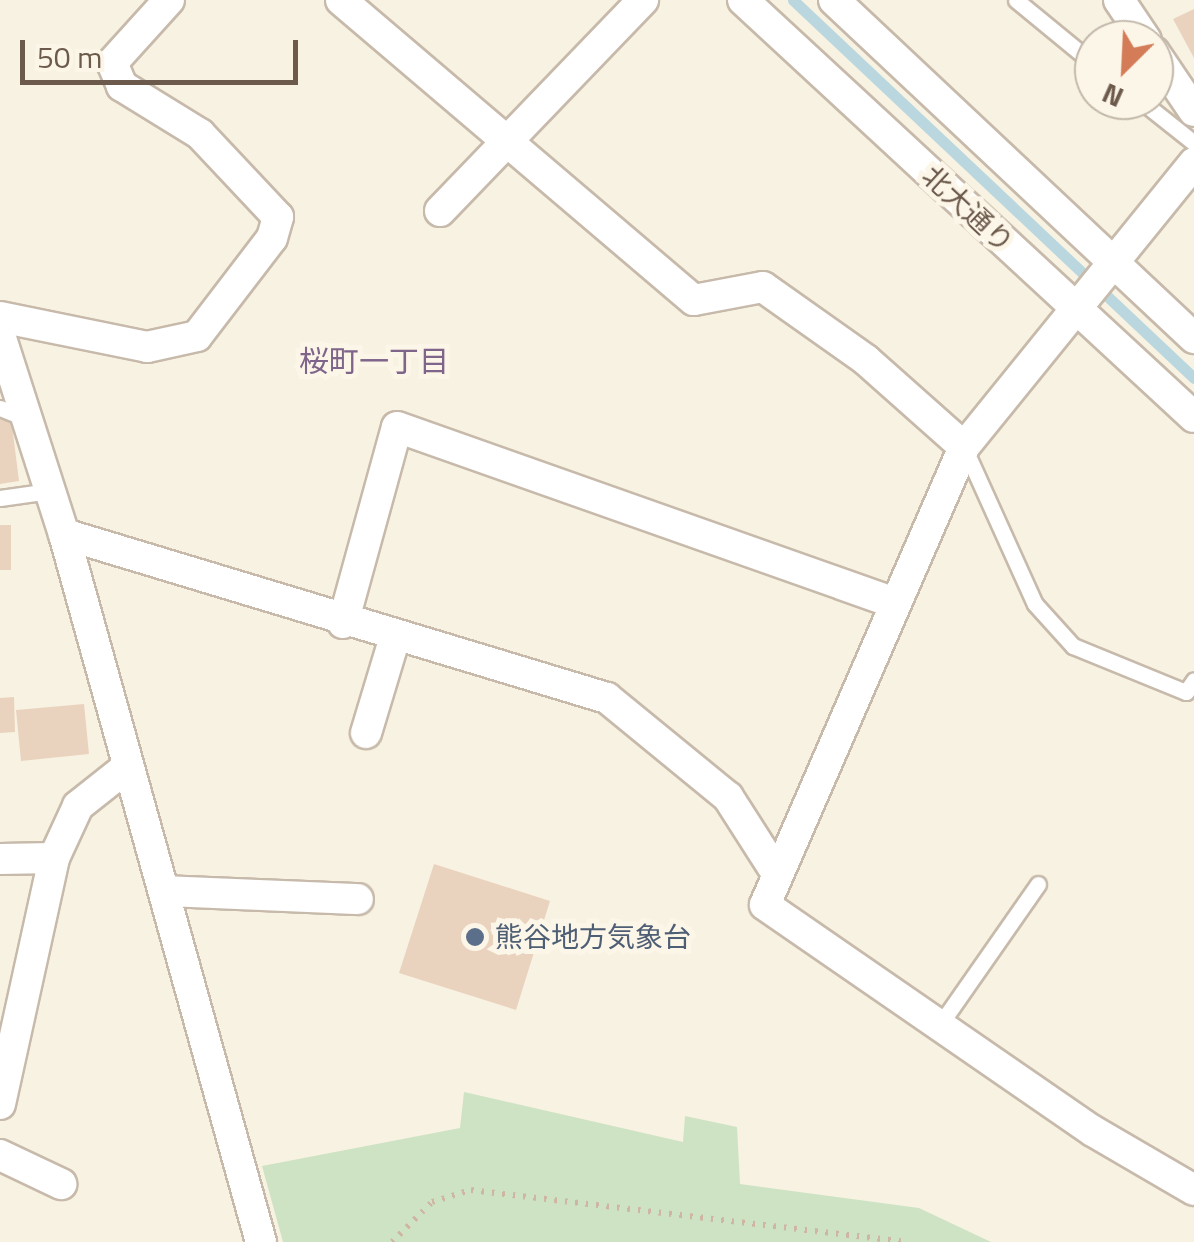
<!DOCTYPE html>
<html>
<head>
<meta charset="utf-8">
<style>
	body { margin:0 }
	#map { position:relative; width:1194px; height:1242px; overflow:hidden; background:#f8f2e2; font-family:"Titillium Web","Noto Sans JP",sans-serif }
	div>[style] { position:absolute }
	.green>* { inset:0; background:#cee3c3 }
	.stream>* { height:11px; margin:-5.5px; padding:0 5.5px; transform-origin:5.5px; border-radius:5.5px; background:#bad7df }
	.building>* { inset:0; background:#ead3be }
	.path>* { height:6px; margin-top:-3px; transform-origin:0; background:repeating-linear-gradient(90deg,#ceb6a2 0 2.5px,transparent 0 10.5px) }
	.roads { filter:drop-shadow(2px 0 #c7baab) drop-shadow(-2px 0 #c7baab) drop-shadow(0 2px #c7baab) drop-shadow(0 -2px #c7baab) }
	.lane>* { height:15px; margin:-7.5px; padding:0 7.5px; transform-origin:7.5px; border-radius:7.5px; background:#fff }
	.street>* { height:30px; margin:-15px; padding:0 15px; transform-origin:15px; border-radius:15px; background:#fff }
	.dots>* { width:28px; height:28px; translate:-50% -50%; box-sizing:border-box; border:5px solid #fcf6e8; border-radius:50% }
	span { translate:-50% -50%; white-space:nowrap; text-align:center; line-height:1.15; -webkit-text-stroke:10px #fcf6e8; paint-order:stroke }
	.street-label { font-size:28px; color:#6c5a4c }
	.service-label { font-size:28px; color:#4e5e75 }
	.left { translate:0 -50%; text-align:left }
	.neighbourhood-label { font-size:30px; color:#7f6589 }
	.north { position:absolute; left:1074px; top:20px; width:100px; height:100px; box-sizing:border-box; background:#fcf6e8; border:2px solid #c2b8aa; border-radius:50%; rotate:204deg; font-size:28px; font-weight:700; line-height:40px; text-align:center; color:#6c5a4c }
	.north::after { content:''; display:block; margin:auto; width:35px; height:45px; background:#d37c57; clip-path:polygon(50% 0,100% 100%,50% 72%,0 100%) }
	.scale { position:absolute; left:20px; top:40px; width:278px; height:45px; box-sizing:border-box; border:5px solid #6c5a4c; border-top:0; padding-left:12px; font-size:30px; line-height:35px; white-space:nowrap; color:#6c5a4c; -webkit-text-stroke:8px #fcf6e8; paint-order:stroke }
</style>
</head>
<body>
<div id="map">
	<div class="green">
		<div style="clip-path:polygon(464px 1092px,683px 1142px,685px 1116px,737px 1127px,740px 1184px,919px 1208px,991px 1242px,283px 1242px,262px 1166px,460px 1128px)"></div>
	</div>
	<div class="stream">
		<div style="left:793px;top:0;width:551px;rotate:43.31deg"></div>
	</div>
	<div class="building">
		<div style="clip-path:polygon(1194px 9px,1194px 58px,1173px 19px)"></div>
		<div style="clip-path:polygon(11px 417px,19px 481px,0 484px,0 418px)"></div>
		<div style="clip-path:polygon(0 525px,11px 525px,11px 570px,0 570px)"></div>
		<div style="clip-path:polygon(14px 697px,15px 732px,0 733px,0 698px)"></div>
		<div style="clip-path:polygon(84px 704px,89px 754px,21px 761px,16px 710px)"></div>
		<div style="clip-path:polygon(434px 864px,550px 901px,516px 1010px,399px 973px)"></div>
	</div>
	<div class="path">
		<div style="left:392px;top:1242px;width:57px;rotate:-45deg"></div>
		<div style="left:432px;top:1202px;width:41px;rotate:-17.1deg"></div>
		<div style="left:471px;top:1190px;width:437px;rotate:6.8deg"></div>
	</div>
	<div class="roads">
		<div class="lane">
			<div style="left:1016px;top:0;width:101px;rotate:39.4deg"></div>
			<div style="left:1140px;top:100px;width:69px;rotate:38.5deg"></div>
			<div style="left:0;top:408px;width:29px;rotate:22deg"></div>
			<div style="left:964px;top:447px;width:172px;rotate:65.7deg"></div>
			<div style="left:1035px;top:604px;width:57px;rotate:47.9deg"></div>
			<div style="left:1073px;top:646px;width:122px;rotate:22.2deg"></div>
			<div style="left:1186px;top:692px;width:14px;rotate:-56deg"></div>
			<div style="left:0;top:498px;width:50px;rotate:-8deg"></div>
			<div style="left:939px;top:1026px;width:173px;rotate:-55.1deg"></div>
		</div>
		<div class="street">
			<div style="left:341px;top:0;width:463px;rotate:40.4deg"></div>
			<div style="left:694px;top:300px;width:70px;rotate:-10.7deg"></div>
			<div style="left:763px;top:287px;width:126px;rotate:35.3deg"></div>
			<div style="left:866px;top:360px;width:131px;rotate:41.6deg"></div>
			<div style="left:743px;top:0;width:614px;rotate:42.76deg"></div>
			<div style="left:834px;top:0;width:494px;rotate:43.2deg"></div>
			<div style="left:1119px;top:0;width:48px;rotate:56deg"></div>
			<div style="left:1154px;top:52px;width:71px;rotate:55.9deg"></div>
			<div style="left:1194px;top:163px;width:365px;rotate:129deg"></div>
			<div style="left:964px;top:447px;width:499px;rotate:113.5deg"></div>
			<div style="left:765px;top:905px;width:398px;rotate:34.6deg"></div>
			<div style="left:1093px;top:1131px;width:117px;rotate:30.3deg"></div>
			<div style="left:440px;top:211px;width:293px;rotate:-46.1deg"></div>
			<div style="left:0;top:317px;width:150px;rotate:11.5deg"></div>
			<div style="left:147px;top:347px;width:51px;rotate:-12.4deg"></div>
			<div style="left:197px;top:336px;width:123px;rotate:-52.6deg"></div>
			<div style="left:272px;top:238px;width:22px;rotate:-74deg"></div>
			<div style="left:278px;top:217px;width:114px;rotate:-133.2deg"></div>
			<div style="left:200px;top:134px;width:92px;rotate:-148.4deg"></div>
			<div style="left:122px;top:86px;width:25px;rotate:-113deg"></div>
			<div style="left:112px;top:63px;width:85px;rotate:-47.9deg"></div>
			<div style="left:0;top:335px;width:209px;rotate:72.2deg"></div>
			<div style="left:64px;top:534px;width:735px;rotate:74.45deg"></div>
			<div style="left:64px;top:534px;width:567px;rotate:16.81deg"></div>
			<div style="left:607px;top:698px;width:156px;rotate:39.3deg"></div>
			<div style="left:728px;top:797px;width:89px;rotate:57.4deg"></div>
			<div style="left:343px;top:623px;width:203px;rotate:-74.6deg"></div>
			<div style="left:397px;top:427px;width:525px;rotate:19.47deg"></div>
			<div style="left:366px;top:733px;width:100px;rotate:-73.2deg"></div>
			<div style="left:0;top:859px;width:54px;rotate:-1.1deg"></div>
			<div style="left:165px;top:891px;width:193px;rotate:2.4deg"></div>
			<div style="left:0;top:1104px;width:252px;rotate:-77.6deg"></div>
			<div style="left:54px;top:858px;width:57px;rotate:-65.2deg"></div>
			<div style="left:78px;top:806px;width:61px;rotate:-38.4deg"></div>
			<div style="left:0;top:1155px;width:68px;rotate:25.4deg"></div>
		</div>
	</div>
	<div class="dots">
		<div style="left:475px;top:937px;background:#5c6f8a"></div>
	</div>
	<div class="street-label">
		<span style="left:968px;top:209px;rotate:43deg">北大通り</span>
	</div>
	<div class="service-label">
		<span class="left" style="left:495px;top:937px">熊谷地方気象台</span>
	</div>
	<div class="neighbourhood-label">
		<span style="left:374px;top:361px">桜町一丁目</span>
	</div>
	<div class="north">N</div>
	<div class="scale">50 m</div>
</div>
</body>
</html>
